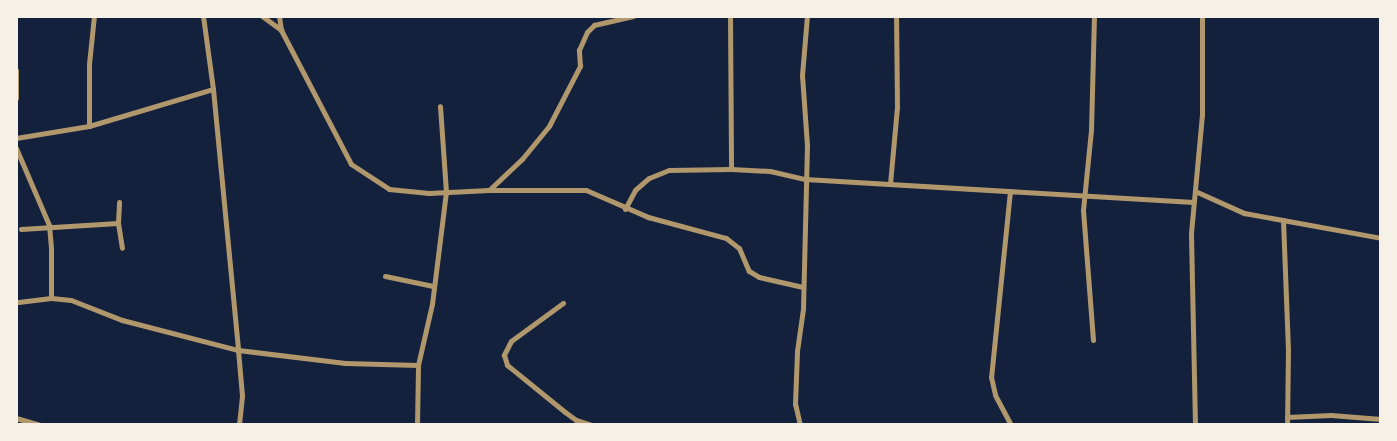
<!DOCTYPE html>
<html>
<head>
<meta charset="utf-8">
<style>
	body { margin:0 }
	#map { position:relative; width:1397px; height:441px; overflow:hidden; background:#14213d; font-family:Overpass,sans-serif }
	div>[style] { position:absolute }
	.minor>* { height:5px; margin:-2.5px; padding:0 2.5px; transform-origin:2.5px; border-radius:2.5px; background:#b1986c }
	span { translate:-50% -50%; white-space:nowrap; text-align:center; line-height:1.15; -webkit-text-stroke:4px #f6f1e7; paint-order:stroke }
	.frame { position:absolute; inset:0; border:18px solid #f6f1e7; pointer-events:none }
</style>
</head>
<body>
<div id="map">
	<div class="minor">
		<div style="left:203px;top:16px;width:74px;rotate:82.2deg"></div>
		<div style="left:213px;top:89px;width:262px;rotate:84.5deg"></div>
		<div style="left:238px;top:350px;width:46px;rotate:85deg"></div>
		<div style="left:242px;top:396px;width:29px;rotate:96deg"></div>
		<div style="left:262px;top:16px;width:24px;rotate:36deg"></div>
		<div style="left:281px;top:30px;width:151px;rotate:62.4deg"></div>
		<div style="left:351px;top:164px;width:45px;rotate:33.3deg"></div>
		<div style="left:389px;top:189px;width:40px;rotate:5.7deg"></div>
		<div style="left:429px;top:193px;width:60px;rotate:-2.9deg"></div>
		<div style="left:489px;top:190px;width:97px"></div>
		<div style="left:586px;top:190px;width:68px;rotate:23.5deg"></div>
		<div style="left:648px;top:217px;width:81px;rotate:15.1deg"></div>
		<div style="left:726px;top:238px;width:16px;rotate:38deg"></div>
		<div style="left:739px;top:248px;width:25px;rotate:67deg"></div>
		<div style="left:749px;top:271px;width:12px;rotate:31deg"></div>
		<div style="left:759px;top:277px;width:45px;rotate:12.8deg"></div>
		<div style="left:279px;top:16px;width:14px;rotate:82deg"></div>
		<div style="left:730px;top:16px;width:153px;rotate:89.6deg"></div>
		<div style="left:16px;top:70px;width:28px;rotate:90deg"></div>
		<div style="left:89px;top:126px;width:62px;rotate:-90deg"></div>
		<div style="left:89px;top:64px;width:48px;rotate:-84.1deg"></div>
		<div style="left:16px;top:138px;width:74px;rotate:-9.3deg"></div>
		<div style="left:89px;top:126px;width:129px;rotate:-16.6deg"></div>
		<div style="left:16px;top:148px;width:84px;rotate:66.8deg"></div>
		<div style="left:49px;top:225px;width:23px;rotate:85deg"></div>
		<div style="left:51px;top:248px;width:50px;rotate:90deg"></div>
		<div style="left:51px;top:298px;width:35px;rotate:173deg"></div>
		<div style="left:890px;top:184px;width:77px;rotate:-84.8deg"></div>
		<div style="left:897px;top:107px;width:91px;rotate:-90.6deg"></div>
		<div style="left:489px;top:190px;width:45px;rotate:-43.2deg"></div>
		<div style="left:522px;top:159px;width:43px;rotate:-50.7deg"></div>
		<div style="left:549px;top:126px;width:68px;rotate:-62.7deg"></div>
		<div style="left:580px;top:66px;width:16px;rotate:-94deg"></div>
		<div style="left:579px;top:50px;width:20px;rotate:-66deg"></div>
		<div style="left:587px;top:32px;width:10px;rotate:-45deg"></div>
		<div style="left:594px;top:25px;width:40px;rotate:-13deg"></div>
		<div style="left:1010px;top:191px;width:187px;rotate:95.8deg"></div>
		<div style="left:991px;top:377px;width:18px;rotate:77deg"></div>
		<div style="left:995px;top:395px;width:34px;rotate:62deg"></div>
		<div style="left:1195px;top:191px;width:54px;rotate:24.2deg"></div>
		<div style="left:1244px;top:213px;width:139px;rotate:10.3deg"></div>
		<div style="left:625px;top:209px;width:21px;rotate:-62deg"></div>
		<div style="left:635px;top:190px;width:18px;rotate:-41deg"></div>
		<div style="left:649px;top:178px;width:22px;rotate:-22deg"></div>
		<div style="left:669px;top:170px;width:62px;rotate:-0.9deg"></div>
		<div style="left:731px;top:169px;width:39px;rotate:3deg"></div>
		<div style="left:770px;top:171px;width:36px;rotate:13deg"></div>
		<div style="left:805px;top:179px;width:389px;rotate:3.4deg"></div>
		<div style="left:1283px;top:220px;width:128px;rotate:87.8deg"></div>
		<div style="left:1288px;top:348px;width:77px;rotate:90.7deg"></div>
		<div style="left:118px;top:223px;width:25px;rotate:81deg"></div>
		<div style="left:21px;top:229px;width:97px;rotate:-3.5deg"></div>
		<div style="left:118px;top:223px;width:21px;rotate:-87deg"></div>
		<div style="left:385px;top:276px;width:49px;rotate:11.8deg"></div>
		<div style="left:51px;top:298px;width:20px;rotate:6deg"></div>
		<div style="left:71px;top:300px;width:55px;rotate:21.4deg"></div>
		<div style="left:122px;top:320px;width:120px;rotate:14.5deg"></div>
		<div style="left:238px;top:350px;width:108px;rotate:6.9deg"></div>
		<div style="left:345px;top:363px;width:73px;rotate:1.6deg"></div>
		<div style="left:563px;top:303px;width:64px;rotate:143.8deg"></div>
		<div style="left:511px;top:341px;width:16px;rotate:117deg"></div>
		<div style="left:504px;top:355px;width:10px;rotate:73deg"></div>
		<div style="left:507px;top:365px;width:75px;rotate:39deg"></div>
		<div style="left:565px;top:412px;width:14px;rotate:36deg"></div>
		<div style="left:576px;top:420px;width:16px;rotate:18deg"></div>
		<div style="left:1093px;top:340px;width:130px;rotate:-94.4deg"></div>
		<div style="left:1083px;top:210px;width:80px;rotate:-84.3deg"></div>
		<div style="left:1091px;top:130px;width:114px;rotate:-88.5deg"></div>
		<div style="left:1287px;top:417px;width:44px;rotate:-2.6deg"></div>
		<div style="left:1331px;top:415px;width:50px;rotate:4.6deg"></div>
		<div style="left:16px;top:418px;width:25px;rotate:16deg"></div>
		<div style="left:417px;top:425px;width:60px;rotate:-89deg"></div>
		<div style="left:418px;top:365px;width:63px;rotate:-77.1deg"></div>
		<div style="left:432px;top:304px;width:113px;rotate:-82.9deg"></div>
		<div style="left:446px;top:192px;width:86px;rotate:-94deg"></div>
		<div style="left:800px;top:425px;width:22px;rotate:-103deg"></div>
		<div style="left:795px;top:404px;width:53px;rotate:-87.8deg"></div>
		<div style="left:797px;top:351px;width:42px;rotate:-81.9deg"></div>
		<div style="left:803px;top:309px;width:164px;rotate:-88.6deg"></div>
		<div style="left:807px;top:145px;width:70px;rotate:-94.1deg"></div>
		<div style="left:802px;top:75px;width:59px;rotate:-85.2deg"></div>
		<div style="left:1195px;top:425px;width:192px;rotate:-91.2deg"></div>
		<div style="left:1191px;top:233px;width:119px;rotate:-84.7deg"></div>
		<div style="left:1202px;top:115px;width:99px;rotate:-90deg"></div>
	</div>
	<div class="frame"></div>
</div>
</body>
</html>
